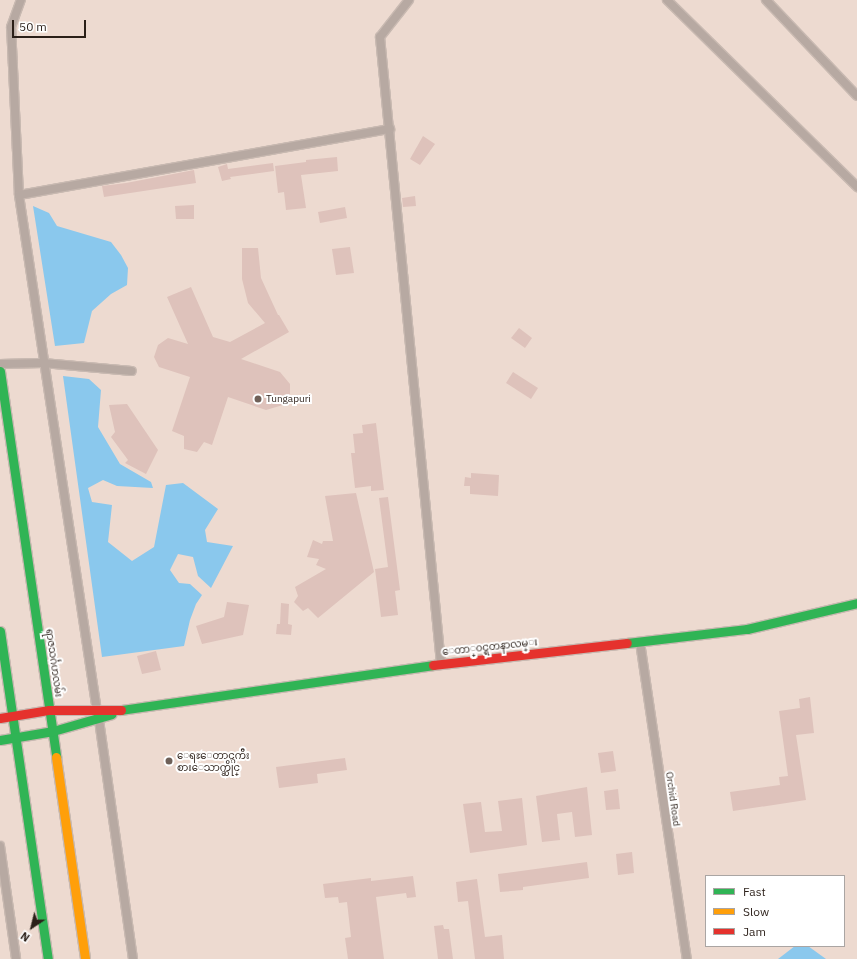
<!DOCTYPE html>
<html>
<head>
<meta charset="utf-8">
<style>
	body { margin:0 }
	#map { position:relative; width:857px; height:959px; overflow:hidden; background:#eddad0; font-family:"IBM Plex Sans","Noto Sans Myanmar",sans-serif }
	div>[style] { position:absolute }
	.water>* { inset:0; background:#8ac8ed }
	.building>* { inset:0; background:#dec2bb }
	.roads { filter:drop-shadow(1px 0 #c8b9b1) drop-shadow(-1px 0 #c8b9b1) drop-shadow(0 1px #c8b9b1) drop-shadow(0 -1px #c8b9b1) }
	.street>* { height:8px; margin:-4px; padding:0 4px; transform-origin:4px; border-radius:4px; background:#b7a9a2 }
	.fast>* { height:9px; margin:-4.5px; padding:0 4.5px; transform-origin:4.5px; border-radius:4.5px; background:#30b455 }
	.slow>* { height:9px; margin:-4.5px; padding:0 4.5px; transform-origin:4.5px; border-radius:4.5px; background:#ff9f0a }
	.jam>* { height:9px; margin:-4.5px; padding:0 4.5px; transform-origin:4.5px; border-radius:4.5px; background:#e5322d }
	.dots>* { width:11px; height:11px; translate:-50% -50%; box-sizing:border-box; border:2px solid #fff; border-radius:50% }
	span { translate:-50% -50%; white-space:nowrap; text-align:center; line-height:1.15; -webkit-text-stroke:4px #fff; paint-order:stroke }
	.poi-label { font-size:10px; color:#2b1f18 }
	.left { translate:0 -50%; text-align:left }
	.street-label { font-size:10px; color:#2b1f18 }
	.legend { position:absolute; left:705px; top:875px; width:140px; height:72px; box-sizing:border-box; background:#fff; border:1px solid #aaa5a3; margin:0; padding:5px 7px; list-style:none; font-size:12px; color:#2b1f18 }
	.legend li { display:flex; align-items:center; gap:8px; height:20px }
	.legend b { width:20px; border:1px solid #aaa5a3 }
	.north { position:absolute; left:12px; top:907px; width:40px; height:40px; -webkit-text-stroke:3px #fff; paint-order:stroke; rotate:215deg; font-size:11px; font-weight:700; line-height:16px; text-align:center; color:#2b1f18 }
	.north::after { content:''; display:block; margin:auto; width:14px; height:18px; background:#2b1f18; clip-path:polygon(50% 0,100% 100%,50% 72%,0 100%) }
	.scale { position:absolute; left:12px; top:20px; width:74px; height:18px; box-sizing:border-box; border:2px solid #2b1f18; border-top:0; padding-left:5px; font-size:12px; line-height:14px; white-space:nowrap; color:#2b1f18; -webkit-text-stroke:3px #fff; paint-order:stroke }
</style>
</head>
<body>
<div id="map">
	<div class="water">
		<div style="clip-path:polygon(33px 206px,49px 213px,57px 226px,111px 242px,121px 255px,128px 268px,127px 285px,111px 294px,92px 311px,84px 343px,55px 346px)"></div>
		<div style="clip-path:polygon(63px 376px,89px 379px,101px 390px,98px 427px,120px 464px,151px 482px,153px 488px,117px 486px,103px 480px,88px 488px,92px 502px,112px 505px,108px 542px,132px 561px,154px 547px,166px 485px,183px 483px,218px 509px,205px 530px,207px 542px,233px 546px,211px 588px,198px 576px,193px 557px,178px 554px,170px 570px,179px 583px,190px 584px,202px 595px,196px 604px,190px 620px,184px 646px,102px 657px)"></div>
		<div style="clip-path:polygon(795px 946px,808px 946px,826px 959px,778px 959px)"></div>
	</div>
	<div class="building">
		<div style="clip-path:polygon(423px 136px,435px 144px,420px 165px,410px 159px)"></div>
		<div style="clip-path:polygon(337px 157px,338px 171px,301px 175px,306px 208px,286px 210px,284px 192px,278px 193px,275px 166px,306px 162px,306px 160px)"></div>
		<div style="clip-path:polygon(273px 163px,274px 171px,230px 177px,231px 179px,222px 181px,218px 167px,227px 164px,228px 169px)"></div>
		<div style="clip-path:polygon(194px 170px,196px 183px,104px 197px,102px 186px,126px 183px)"></div>
		<div style="clip-path:polygon(415px 196px,416px 206px,403px 207px,402px 198px)"></div>
		<div style="clip-path:polygon(194px 205px,194px 219px,176px 219px,175px 206px)"></div>
		<div style="clip-path:polygon(345px 207px,347px 218px,320px 223px,318px 212px)"></div>
		<div style="clip-path:polygon(350px 247px,354px 273px,336px 275px,332px 249px)"></div>
		<div style="clip-path:polygon(242px 248px,258px 248px,261px 278px,278px 315px,279px 315px,289px 332px,241px 359px,280px 372px,290px 384px,290px 396px,283px 405px,266px 410px,228px 397px,212px 445px,204px 442px,197px 452px,184px 449px,184px 436px,172px 431px,190px 377px,159px 367px,154px 357px,158px 345px,168px 338px,188px 344px,167px 297px,191px 287px,213px 337px,230px 342px,265px 323px,248px 303px,242px 279px)"></div>
		<div style="clip-path:polygon(519px 328px,532px 338px,525px 348px,511px 338px)"></div>
		<div style="clip-path:polygon(513px 372px,538px 388px,531px 399px,506px 383px)"></div>
		<div style="clip-path:polygon(127px 404px,158px 450px,146px 474px,125px 463px,128px 460px,111px 437px,115px 432px,109px 405px)"></div>
		<div style="clip-path:polygon(376px 423px,384px 490px,371px 491px,371px 486px,355px 488px,351px 453px,355px 453px,353px 434px,363px 433px,362px 425px)"></div>
		<div style="clip-path:polygon(471px 473px,499px 475px,498px 496px,470px 494px,470px 486px,464px 486px,465px 477px,471px 478px)"></div>
		<div style="clip-path:polygon(356px 493px,374px 572px,318px 618px,308px 608px,303px 611px,294px 602px,298px 596px,295px 587px,326px 569px,316px 565px,319px 559px,307px 557px,313px 540px,322px 544px,323px 541px,333px 541px,325px 496px)"></div>
		<div style="clip-path:polygon(388px 497px,400px 590px,395px 591px,398px 615px,381px 617px,375px 569px,388px 567px,379px 498px)"></div>
		<div style="clip-path:polygon(227px 602px,249px 605px,243px 635px,202px 644px,196px 626px,224px 617px)"></div>
		<div style="clip-path:polygon(281px 603px,289px 604px,288px 624px,292px 625px,291px 635px,276px 634px,277px 624px,280px 624px)"></div>
		<div style="clip-path:polygon(156px 651px,161px 670px,142px 674px,137px 656px)"></div>
		<div style="clip-path:polygon(810px 697px,814px 733px,796px 735px,806px 800px,733px 811px,730px 792px,780px 785px,779px 777px,788px 776px,779px 711px,800px 708px,799px 699px)"></div>
		<div style="clip-path:polygon(613px 751px,616px 771px,601px 773px,598px 753px)"></div>
		<div style="clip-path:polygon(345px 758px,347px 770px,317px 774px,318px 783px,279px 788px,276px 767px)"></div>
		<div style="clip-path:polygon(587px 787px,592px 835px,575px 837px,572px 812px,557px 814px,560px 840px,542px 842px,536px 796px)"></div>
		<div style="clip-path:polygon(618px 789px,620px 809px,606px 810px,604px 791px)"></div>
		<div style="clip-path:polygon(522px 798px,527px 845px,470px 853px,463px 804px,481px 802px,485px 832px,502px 831px,498px 801px)"></div>
		<div style="clip-path:polygon(632px 852px,634px 873px,618px 875px,616px 854px)"></div>
		<div style="clip-path:polygon(587px 862px,589px 878px,523px 887px,523px 890px,500px 892px,498px 874px)"></div>
		<div style="clip-path:polygon(413px 876px,416px 897px,407px 898px,406px 893px,376px 897px,384px 959px,348px 959px,345px 938px,351px 937px,347px 902px,339px 903px,338px 897px,325px 898px,323px 884px,371px 878px,371px 881px)"></div>
		<div style="clip-path:polygon(477px 879px,485px 937px,502px 935px,504px 959px,475px 959px,468px 901px,458px 902px,456px 882px)"></div>
		<div style="clip-path:polygon(443px 925px,444px 929px,449px 929px,453px 959px,438px 959px,434px 926px)"></div>
	</div>
	<div class="roads">
		<div class="street">
			<div style="left:409px;top:0;width:47px;rotate:128.1deg"></div>
			<div style="left:380px;top:37px;width:630px;rotate:84.44deg"></div>
			<div style="left:667px;top:0;width:267px;rotate:44.5deg"></div>
			<div style="left:766px;top:0;width:132px;rotate:46.5deg"></div>
			<div style="left:19px;top:195px;width:168px;rotate:-92.7deg"></div>
			<div style="left:11px;top:27px;width:29px;rotate:-70deg"></div>
			<div style="left:0;top:364px;width:43px;rotate:-1.3deg"></div>
			<div style="left:43px;top:363px;width:89px;rotate:5.1deg"></div>
			<div style="left:640px;top:642px;width:320px;rotate:81.6deg"></div>
			<div style="left:0;top:846px;width:114px;rotate:81.9deg"></div>
			<div style="left:133px;top:959px;width:242px;rotate:-98.1deg"></div>
			<div style="left:99px;top:719px;width:8px;rotate:-104deg"></div>
			<div style="left:97px;top:711px;width:522px;rotate:-98.6deg"></div>
			<div style="left:19px;top:195px;width:377px;rotate:-10.1deg"></div>
		</div>
		<div class="fast">
			<div style="left:0;top:371px;width:390px;rotate:81.7deg"></div>
			<div style="left:0;top:631px;width:331px;rotate:81.7deg"></div>
			<div style="left:627px;top:643px;width:121px;rotate:-6.7deg"></div>
			<div style="left:747px;top:629px;width:113px;rotate:-13.3deg"></div>
			<div style="left:121px;top:710px;width:315px;rotate:-8.2deg"></div>
			<div style="left:0;top:740px;width:54px;rotate:-9.6deg"></div>
			<div style="left:53px;top:731px;width:61px;rotate:-16.1deg"></div>
		</div>
		<div class="slow">
			<div style="left:56px;top:757px;width:204px;rotate:81.8deg"></div>
		</div>
		<div class="jam">
			<div style="left:433px;top:665px;width:195px;rotate:-6.5deg"></div>
			<div style="left:0;top:718px;width:50px;rotate:-9.3deg"></div>
			<div style="left:49px;top:710px;width:72px"></div>
		</div>
	</div>
	<div class="dots">
		<div style="left:258px;top:399px;background:#6f6058"></div>
		<div style="left:169px;top:761px;background:#6f6058"></div>
	</div>
	<div class="poi-label">
		<span class="left" style="left:266px;top:399px">Tungapuri</span>
		<span class="left" style="left:177px;top:761px">ေရႊေတာင္ႀကီး<br>စားေသာက္ဆိုင္</span>
	</div>
	<div class="street-label">
		<span style="left:490px;top:647px;rotate:-6deg">ေတာ္၀င္ရတနာလမ္း</span>
		<span style="left:54px;top:663px;rotate:82deg">ရာဇသင်္ဂဟလမ်း</span>
		<span style="left:673px;top:799px;rotate:82deg">Orchid Road</span>
	</div>
	<ul class="legend">
	<li><b style="height:5px;background:#30b455"></b>Fast</li>
	<li><b style="height:5px;background:#ff9f0a"></b>Slow</li>
	<li><b style="height:5px;background:#e5322d"></b>Jam</li>
	</ul>
	<div class="north">N</div>
	<div class="scale">50 m</div>
</div>
</body>
</html>
